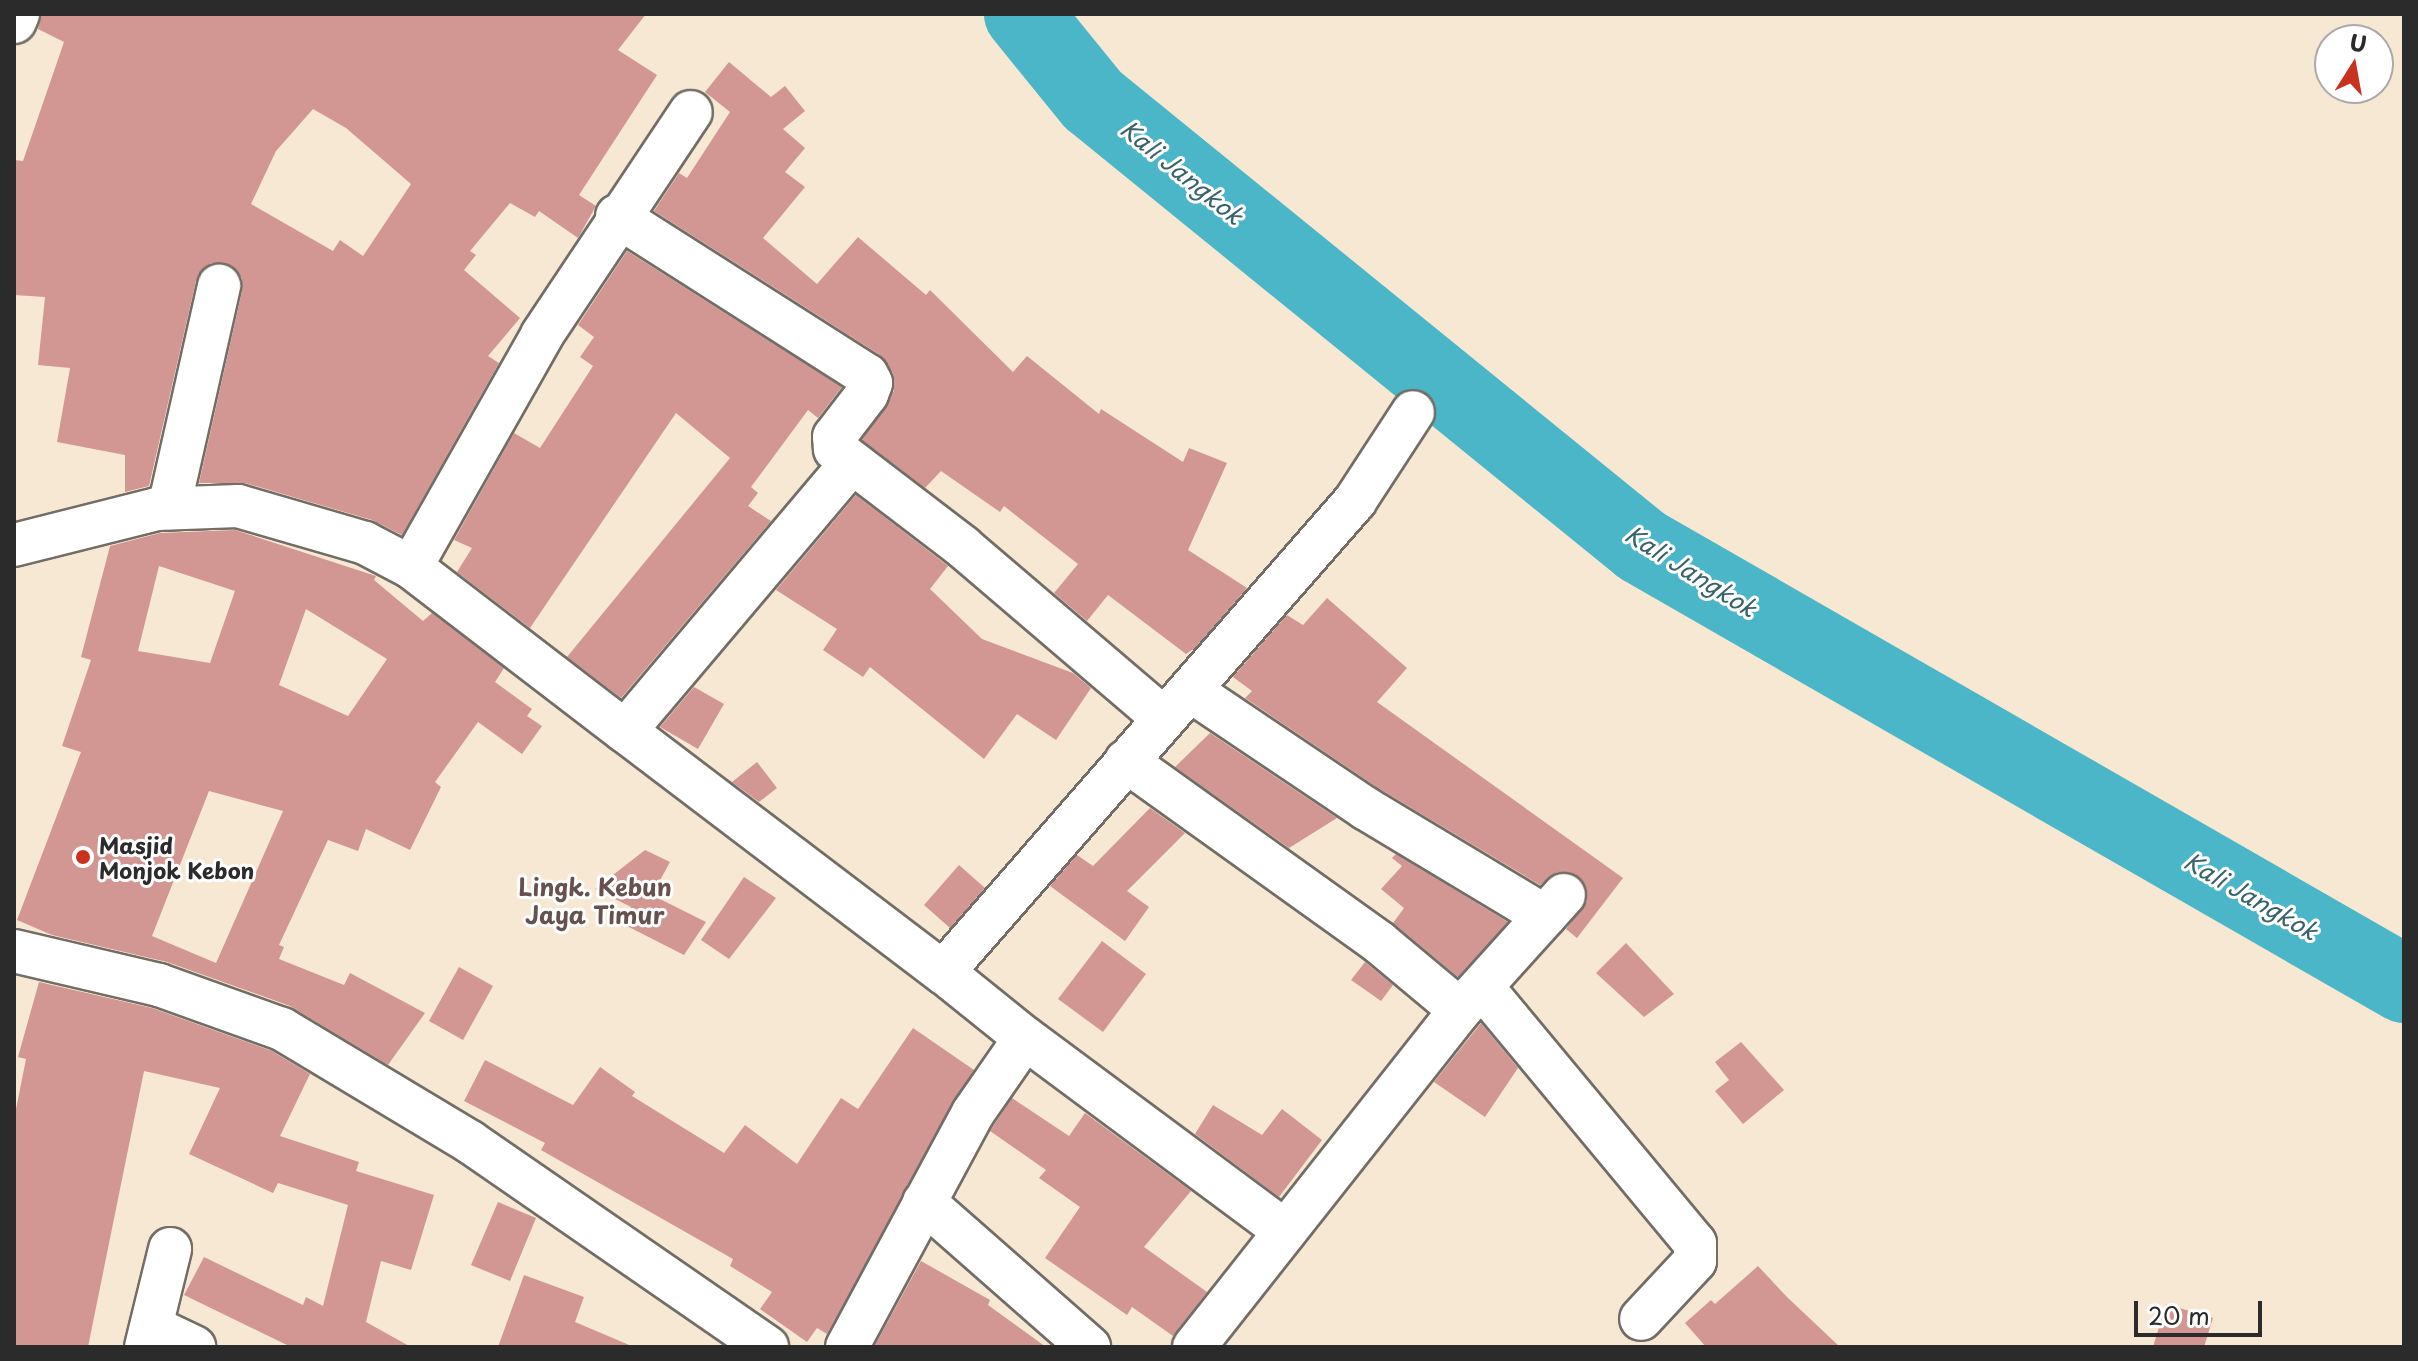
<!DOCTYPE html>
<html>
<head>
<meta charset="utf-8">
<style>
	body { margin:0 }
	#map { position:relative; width:2418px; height:1361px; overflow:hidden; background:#f7e8d3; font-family:"Playpen Sans",sans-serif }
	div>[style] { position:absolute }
	.river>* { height:78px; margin:-39px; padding:0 39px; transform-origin:39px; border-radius:39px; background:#4bb6c8 }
	.building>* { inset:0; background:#d39793 }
	.roads { filter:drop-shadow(2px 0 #726d66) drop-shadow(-2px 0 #726d66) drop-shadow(0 2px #726d66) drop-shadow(0 -2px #726d66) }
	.minor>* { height:42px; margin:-21px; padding:0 21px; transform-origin:21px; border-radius:21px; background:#fff }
	.secondary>* { height:44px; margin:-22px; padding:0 22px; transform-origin:22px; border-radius:22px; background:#fff }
	.dots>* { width:22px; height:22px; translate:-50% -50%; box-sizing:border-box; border:4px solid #fff; border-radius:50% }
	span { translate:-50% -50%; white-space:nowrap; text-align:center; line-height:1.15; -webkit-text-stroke:6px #fff; paint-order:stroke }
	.poi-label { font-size:22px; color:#2b2b2b; font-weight:700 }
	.left { translate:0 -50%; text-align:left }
	.water-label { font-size:24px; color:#38636a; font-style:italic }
	.neighbourhood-label { font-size:24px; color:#66514f; font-weight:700 }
	.frame { position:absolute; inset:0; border:16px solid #2b2b2b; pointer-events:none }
	.north { position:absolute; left:2314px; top:24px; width:80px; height:80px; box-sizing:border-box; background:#fff; border:2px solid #aaa; border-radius:50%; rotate:11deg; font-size:22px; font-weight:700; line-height:32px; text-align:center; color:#2b2b2b }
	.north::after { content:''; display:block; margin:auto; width:28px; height:36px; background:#c8321e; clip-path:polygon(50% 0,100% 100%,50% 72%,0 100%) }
	.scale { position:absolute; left:2134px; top:1301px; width:128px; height:36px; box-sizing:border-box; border:4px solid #2b2b2b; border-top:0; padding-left:10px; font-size:24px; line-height:28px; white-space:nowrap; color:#2b2b2b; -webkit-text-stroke:6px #fff; paint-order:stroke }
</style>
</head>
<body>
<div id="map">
	<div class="river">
		<div style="left:1023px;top:14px;width:111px;rotate:50.9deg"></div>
		<div style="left:1093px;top:100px;width:707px;rotate:39.09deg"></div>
		<div style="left:1642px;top:546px;width:879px;rotate:29.89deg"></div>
	</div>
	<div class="building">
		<div style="clip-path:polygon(evenodd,42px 14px,646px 14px,618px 50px,657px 75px,579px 195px,596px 206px,578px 238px,539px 211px,535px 217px,510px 203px,470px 251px,476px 255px,464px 270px,520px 318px,488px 356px,499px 363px,402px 535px,372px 520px,245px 483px,199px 483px,242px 291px,242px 278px,225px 263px,211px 263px,196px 281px,149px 486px,125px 492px,125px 455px,57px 442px,70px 368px,38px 365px,45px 297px,14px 295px,14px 160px,23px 161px,64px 42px,38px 29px,42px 14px,313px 109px,346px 128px,411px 184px,363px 256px,340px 240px,333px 251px,251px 204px,276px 151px,313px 109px)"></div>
		<div style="clip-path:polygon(729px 62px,771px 97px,785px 86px,805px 111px,783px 129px,805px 148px,785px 172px,805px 187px,763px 238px,817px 284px,858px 237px,926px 295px,930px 290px,1013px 372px,1027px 356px,1099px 414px,1101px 409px,1183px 462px,1189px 448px,1227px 463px,1188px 550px,1247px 588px,1195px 648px,1186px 654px,1108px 595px,1087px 621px,1054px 593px,1078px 564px,1004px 506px,1000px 512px,941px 471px,925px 488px,862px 440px,894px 391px,893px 373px,880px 355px,654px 211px,679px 173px,687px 178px,730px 112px,705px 92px)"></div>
		<div style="clip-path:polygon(627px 251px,842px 387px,818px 418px,808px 410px,751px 487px,758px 493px,748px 506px,771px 521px,621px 698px,567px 657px,730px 458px,676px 413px,530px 628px,457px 572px,472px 548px,454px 540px,514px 433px,540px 448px,593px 366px,580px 357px,594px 337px,578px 325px)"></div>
		<div style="clip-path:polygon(856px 495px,948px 566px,930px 589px,982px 639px,1073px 673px,1091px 688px,1056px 740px,1017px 714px,984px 759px,870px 667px,863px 677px,823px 650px,837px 629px,776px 590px)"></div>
		<div style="clip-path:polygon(evenodd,235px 530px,376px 576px,374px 580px,423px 621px,432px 613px,504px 668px,495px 682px,532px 709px,527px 716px,542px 726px,522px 754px,478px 722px,435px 782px,441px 787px,410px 850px,366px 829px,358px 851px,328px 840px,279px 945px,284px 947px,279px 959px,344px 985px,350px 973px,425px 1013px,388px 1065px,290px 1006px,167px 962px,52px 935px,17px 920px,81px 752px,62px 746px,91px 660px,81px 657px,110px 546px,160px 533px,235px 530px,159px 566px,235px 591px,210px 663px,138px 651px,159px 566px,235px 530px,306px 609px,387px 659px,348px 716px,279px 685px,306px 609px,235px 530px,209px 791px,283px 811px,216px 963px,152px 936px,209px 791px)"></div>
		<div style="clip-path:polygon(1327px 598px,1407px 668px,1377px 702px,1623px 878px,1577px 938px,1566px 929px,1587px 901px,1579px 877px,1557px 872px,1540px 885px,1378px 788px,1245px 698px,1252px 691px,1233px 677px,1287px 615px,1303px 625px)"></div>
		<div style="clip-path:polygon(694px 687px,724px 704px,698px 749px,660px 727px)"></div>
		<div style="clip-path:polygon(1210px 733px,1337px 818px,1289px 848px,1175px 767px)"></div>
		<div style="clip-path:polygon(757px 762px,777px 788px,759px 802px,732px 782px)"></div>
		<div style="clip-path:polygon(1150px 808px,1185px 833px,1127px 891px,1149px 907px,1125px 941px,1050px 886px,1077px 855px,1093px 866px)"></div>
		<div style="clip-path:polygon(645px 850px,670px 862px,652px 895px,706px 922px,684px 955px,623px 924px,631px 907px,595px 889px)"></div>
		<div style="clip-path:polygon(1396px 854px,1508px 922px,1458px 977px,1393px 923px,1404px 908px,1381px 889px,1402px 866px,1392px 858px)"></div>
		<div style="clip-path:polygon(959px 865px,985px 888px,950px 928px,924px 905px)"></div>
		<div style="clip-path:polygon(744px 877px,776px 898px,729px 959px,701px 940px)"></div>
		<div style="clip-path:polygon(1102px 941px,1146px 974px,1103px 1032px,1058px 999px)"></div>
		<div style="clip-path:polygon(1626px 943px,1674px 994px,1644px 1017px,1596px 973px)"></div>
		<div style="clip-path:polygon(1365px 962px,1393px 985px,1381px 1001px,1351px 980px)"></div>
		<div style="clip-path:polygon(459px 967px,493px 986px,463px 1040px,429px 1021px)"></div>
		<div style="clip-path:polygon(39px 982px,152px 1008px,272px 1051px,310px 1074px,280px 1136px,359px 1162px,356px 1171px,434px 1195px,411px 1270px,381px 1261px,366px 1322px,411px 1347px,291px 1347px,184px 1295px,204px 1257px,303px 1305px,306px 1297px,323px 1306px,348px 1205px,278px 1183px,273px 1193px,189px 1154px,220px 1088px,144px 1071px,88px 1347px,14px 1347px,14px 1119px,26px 1059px,18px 1057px)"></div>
		<div style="clip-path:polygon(1481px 1023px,1518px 1068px,1485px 1117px,1434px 1082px)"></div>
		<div style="clip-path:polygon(913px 1028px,974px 1070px,827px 1334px,817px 1328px,807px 1342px,760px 1309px,772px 1292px,730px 1266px,733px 1259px,541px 1150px,545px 1143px,464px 1101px,485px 1060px,573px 1105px,600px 1067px,635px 1092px,632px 1096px,724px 1153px,745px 1125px,797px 1164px,841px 1098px,858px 1109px)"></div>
		<div style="clip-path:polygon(1741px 1042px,1784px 1090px,1743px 1124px,1715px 1091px,1729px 1080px,1715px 1062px)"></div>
		<div style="clip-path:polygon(1012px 1098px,1069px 1136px,1085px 1113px,1191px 1191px,1144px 1247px,1207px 1292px,1173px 1336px,1132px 1307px,1127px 1315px,1045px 1258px,1080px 1207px,1039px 1178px,1046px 1170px,990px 1131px)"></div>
		<div style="clip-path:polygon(1213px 1105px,1262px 1135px,1282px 1109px,1322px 1140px,1279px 1197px,1195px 1134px)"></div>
		<div style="clip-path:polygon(498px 1202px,536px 1218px,510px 1281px,471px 1265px)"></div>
		<div style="clip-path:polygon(921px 1261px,990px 1300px,988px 1305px,1046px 1347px,874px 1347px)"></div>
		<div style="clip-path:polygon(1758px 1266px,1787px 1297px,1840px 1347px,1706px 1347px,1685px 1323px,1711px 1300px,1715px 1304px)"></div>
		<div style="clip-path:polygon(524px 1275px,584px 1297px,575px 1322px,634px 1347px,498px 1347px)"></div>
		<div style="clip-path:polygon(2166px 1304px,2213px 1318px,2204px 1347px,2153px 1347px)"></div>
	</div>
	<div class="roads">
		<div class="minor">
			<div style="left:617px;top:216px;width:296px;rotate:32.5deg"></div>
			<div style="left:867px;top:375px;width:9px;rotate:63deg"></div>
			<div style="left:871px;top:383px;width:12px;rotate:110deg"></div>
			<div style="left:867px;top:394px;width:54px;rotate:127.5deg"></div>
			<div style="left:834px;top:437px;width:12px;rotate:85deg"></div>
			<div style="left:835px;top:449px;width:161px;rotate:37.4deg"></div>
			<div style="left:963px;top:547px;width:262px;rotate:40.5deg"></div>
			<div style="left:169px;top:508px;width:228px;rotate:-77.3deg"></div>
			<div style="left:14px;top:545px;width:147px;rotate:-14.1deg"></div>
			<div style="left:157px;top:509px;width:81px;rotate:-2.1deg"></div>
			<div style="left:238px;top:506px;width:132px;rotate:16.2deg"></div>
			<div style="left:365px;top:543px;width:52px;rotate:27.6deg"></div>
			<div style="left:411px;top:567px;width:266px;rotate:-60.5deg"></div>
			<div style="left:542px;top:335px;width:268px;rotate:-56.3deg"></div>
			<div style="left:411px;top:567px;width:270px;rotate:37.5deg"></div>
			<div style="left:625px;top:731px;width:350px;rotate:-49.8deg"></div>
			<div style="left:1191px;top:691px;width:210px;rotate:33.9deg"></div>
			<div style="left:1365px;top:808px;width:210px;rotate:31deg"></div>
			<div style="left:625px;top:731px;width:399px;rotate:37.2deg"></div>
			<div style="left:1126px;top:761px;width:312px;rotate:35.6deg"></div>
			<div style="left:1380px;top:943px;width:104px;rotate:39.9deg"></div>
			<div style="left:14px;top:951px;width:149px;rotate:13.2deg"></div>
			<div style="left:159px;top:985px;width:131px;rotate:19.7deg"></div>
			<div style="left:282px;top:1029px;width:219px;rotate:31deg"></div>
			<div style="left:470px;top:1142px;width:361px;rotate:34.6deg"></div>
			<div style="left:1483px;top:988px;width:332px;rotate:50.3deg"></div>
			<div style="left:1695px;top:1243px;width:18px;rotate:90deg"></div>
			<div style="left:1695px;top:1261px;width:79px;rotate:133deg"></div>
			<div style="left:1025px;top:1038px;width:324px;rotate:36.6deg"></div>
			<div style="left:924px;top:1202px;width:220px;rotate:41.3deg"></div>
			<div style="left:152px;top:1327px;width:47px;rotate:25.5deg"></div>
			<div style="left:146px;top:1347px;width:101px;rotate:-76.2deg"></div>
			<div style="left:847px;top:1347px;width:266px;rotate:-61.7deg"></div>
			<div style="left:973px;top:1113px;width:91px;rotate:-55.3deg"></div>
			<div style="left:1025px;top:1038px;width:105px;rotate:-141.2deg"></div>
			<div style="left:943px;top:972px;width:626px;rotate:-48.82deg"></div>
			<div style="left:1355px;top:501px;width:106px;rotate:-56.9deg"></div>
			<div style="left:1194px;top:1347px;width:429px;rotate:-51.7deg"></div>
			<div style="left:1460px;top:1010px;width:155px;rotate:-47.9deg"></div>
		</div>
		<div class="secondary">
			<div style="left:14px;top:21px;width:8px;rotate:-67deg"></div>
		</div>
	</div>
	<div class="dots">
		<div style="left:83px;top:857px;background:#c8321e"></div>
	</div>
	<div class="poi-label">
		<span class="left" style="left:99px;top:857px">Masjid<br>Monjok Kebon</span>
	</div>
	<div class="water-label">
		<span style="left:1182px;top:172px;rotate:39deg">Kali Jangkok</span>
		<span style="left:1691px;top:571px;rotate:32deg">Kali Jangkok</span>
		<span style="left:2251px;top:896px;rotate:30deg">Kali Jangkok</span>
	</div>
	<div class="neighbourhood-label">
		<span style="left:595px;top:901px">Lingk. Kebun<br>Jaya Timur</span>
	</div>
	<div class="frame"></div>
	<div class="north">U</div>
	<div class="scale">20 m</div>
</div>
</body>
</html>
